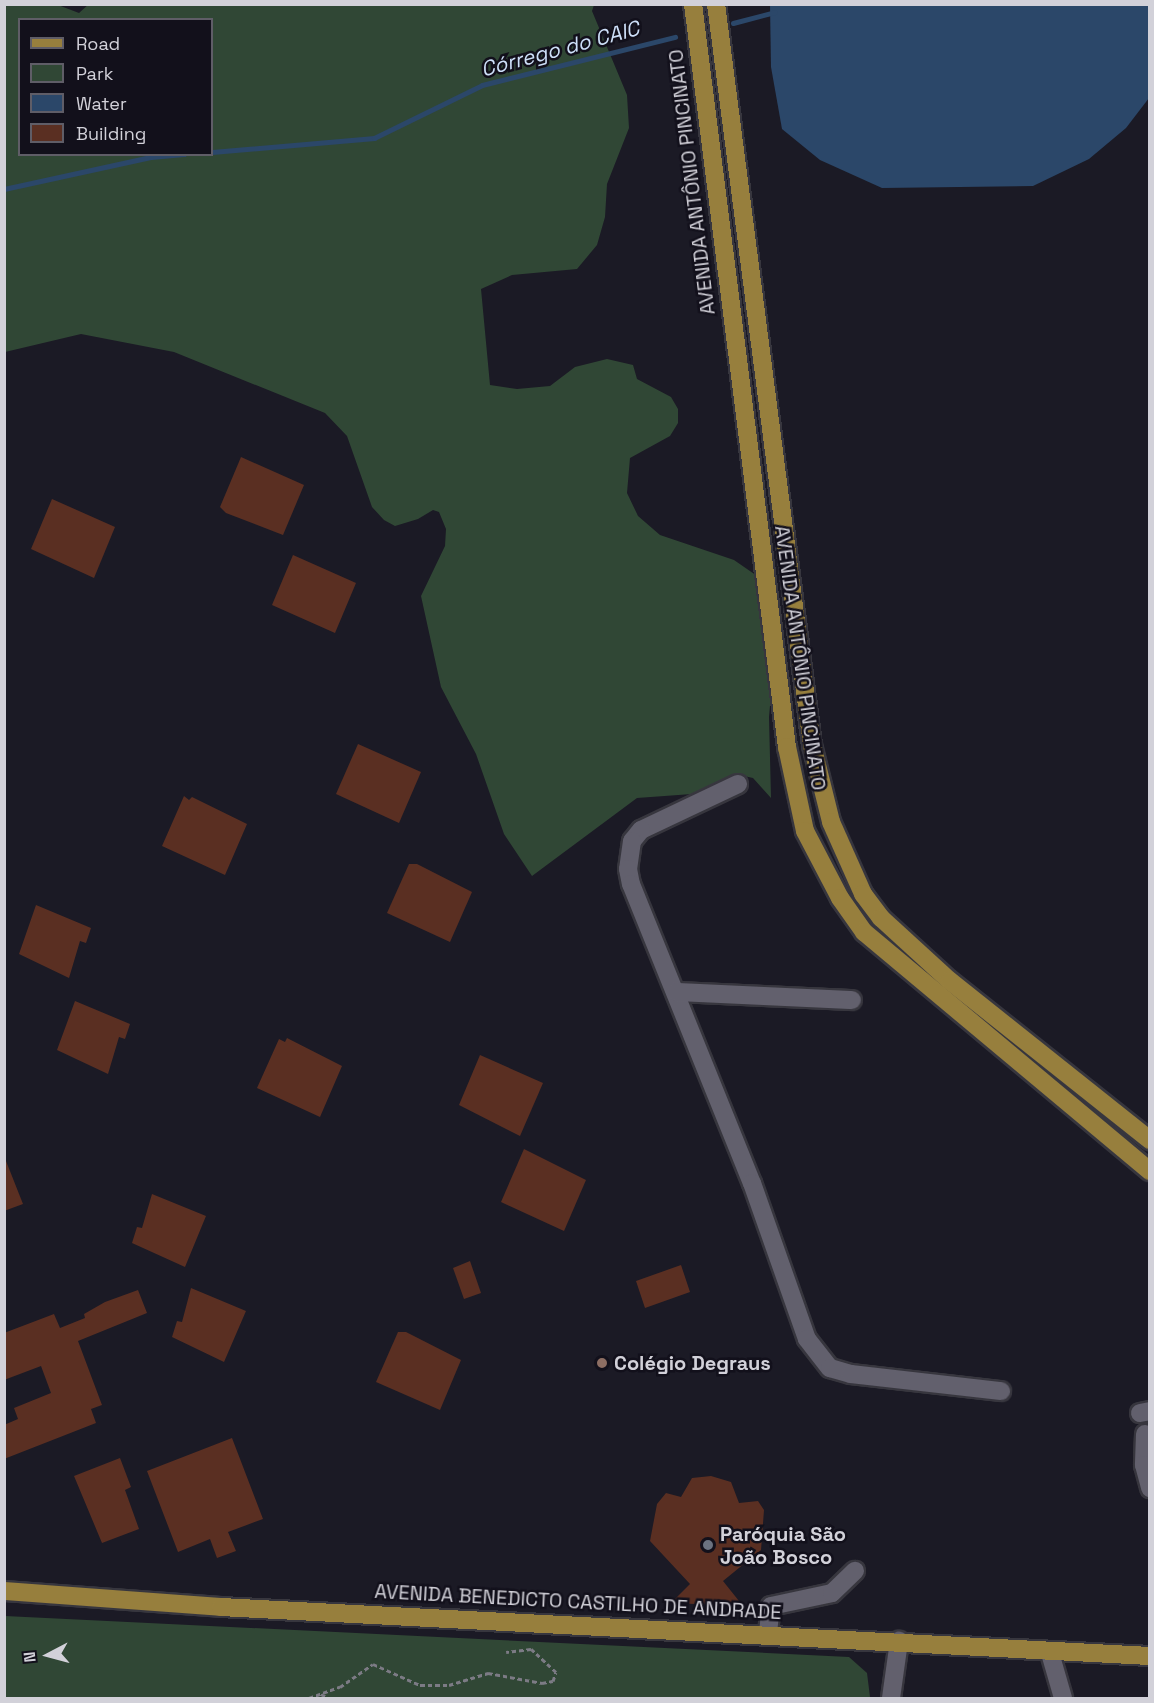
<!DOCTYPE html>
<html>
<head>
<meta charset="utf-8">
<style>
	body { margin:0 }
	#map { position:relative; width:1154px; height:1703px; overflow:hidden; background:#1b1a25; font-family:"Space Grotesk",sans-serif }
	div>[style] { position:absolute }
	.green>* { inset:0; background:#304735 }
	.water>* { inset:0; background:#2b4769 }
	.stream>* { height:5px; margin:-2.5px; padding:0 2.5px; transform-origin:2.5px; border-radius:2.5px; background:#2b4769 }
	.building>* { inset:0; background:#5a2f22 }
	.path>* { height:3px; margin-top:-1.5px; transform-origin:0; background:repeating-linear-gradient(90deg,#7c7b85 0 4.5px,transparent 0 7.5px) }
	.roads { filter:drop-shadow(2px 0 #37363e) drop-shadow(-2px 0 #37363e) drop-shadow(0 2px #37363e) drop-shadow(0 -2px #37363e) }
	.minor>* { height:18px; margin:-9px; padding:0 9px; transform-origin:9px; border-radius:9px; background:#62606d }
	.major>* { height:18px; margin:-9px; padding:0 9px; transform-origin:9px; border-radius:9px; background:#977f3d }
	.dots>* { width:16px; height:16px; translate:-50% -50%; box-sizing:border-box; border:3px solid #12101b; border-radius:50% }
	span { translate:-50% -50%; white-space:nowrap; text-align:center; line-height:1.15; -webkit-text-stroke:5px #12101b; paint-order:stroke }
	.street-label { font-size:20px; color:#d2d1d9 }
	.poi-label { font-size:20px; color:#d2d1d9; font-weight:700 }
	.left { translate:0 -50%; text-align:left }
	.water-label { font-size:21px; color:#cddff8; font-style:italic }
	.frame { position:absolute; inset:0; border:6px solid #d2d1d9; pointer-events:none }
	.legend { position:absolute; left:18px; top:18px; width:195px; height:138px; box-sizing:border-box; background:#12101b; border:2px solid #5f5d67; margin:0; padding:8px 10px; list-style:none; font-size:18px; color:#d2d1d9 }
	.legend li { display:flex; align-items:center; gap:12px; height:30px }
	.legend b { width:30px; border:2px solid #5f5d67 }
	.north { position:absolute; left:18px; top:1625px; width:60px; height:60px; -webkit-text-stroke:4px #12101b; paint-order:stroke; rotate:264deg; font-size:16px; font-weight:700; line-height:24px; text-align:center; color:#d2d1d9 }
	.north::after { content:''; display:block; margin:auto; width:21px; height:27px; background:#d2d1d9; clip-path:polygon(50% 0,100% 100%,50% 72%,0 100%) }
</style>
</head>
<body>
<div id="map">
	<div class="green">
		<div style="clip-path:polygon(evenodd,89px 4px,594px 5px,592px 11px,627px 95px,629px 128px,607px 184px,605px 217px,597px 245px,577px 269px,512px 275px,481px 289px,490px 385px,517px 389px,550px 386px,575px 367px,607px 359px,633px 365px,637px 379px,671px 397px,678px 409px,678px 423px,670px 436px,630px 458px,627px 493px,638px 516px,660px 535px,734px 560px,766px 582px,774px 661px,769px 717px,771px 798px,753px 778px,744px 776px,692px 794px,637px 798px,532px 876px,504px 834px,476px 754px,441px 687px,421px 596px,445px 546px,446px 529px,439px 512px,433px 510px,418px 519px,395px 526px,384px 520px,372px 507px,347px 436px,325px 413px,174px 352px,81px 334px,5px 352px,5px 5px,58px 5px,79px 13px,89px 4px,20px 20px,212px 20px,212px 154px,20px 154px,20px 20px)"></div>
		<div style="clip-path:polygon(5px 1616px,849px 1657px,867px 1673px,870px 1697px,5px 1698px)"></div>
	</div>
	<div class="water">
		<div style="clip-path:polygon(770px 5px,1149px 5px,1149px 98px,1126px 128px,1089px 159px,1033px 186px,882px 188px,820px 160px,782px 129px,771px 67px)"></div>
	</div>
	<div class="stream">
		<div style="left:733px;top:23px;width:43px;rotate:-14.7deg"></div>
		<div style="left:212px;top:152px;width:163px;rotate:-4.9deg"></div>
		<div style="left:374px;top:138px;width:120px;rotate:-26.1deg"></div>
		<div style="left:482px;top:85px;width:199px;rotate:-14deg"></div>
		<div style="left:4px;top:189px;width:150px;rotate:-12.3deg"></div>
		<div style="left:151px;top:157px;width:33px;rotate:-5deg"></div>
	</div>
	<div class="building">
		<div style="clip-path:polygon(241px 457px,304px 485px,283px 535px,226px 513px,220px 507px)"></div>
		<div style="clip-path:polygon(52px 499px,115px 527px,94px 578px,31px 549px)"></div>
		<div style="clip-path:polygon(293px 555px,356px 583px,335px 633px,272px 605px)"></div>
		<div style="clip-path:polygon(358px 744px,421px 772px,399px 823px,336px 794px)"></div>
		<div style="clip-path:polygon(184px 796px,189px 800px,192px 797px,247px 824px,225px 875px,162px 846px)"></div>
		<div style="clip-path:polygon(409px 864px,417px 864px,472px 892px,450px 942px,387px 913px)"></div>
		<div style="clip-path:polygon(36px 905px,91px 928px,86px 943px,80px 941px,69px 978px,19px 954px)"></div>
		<div style="clip-path:polygon(75px 1001px,130px 1024px,125px 1039px,119px 1037px,108px 1074px,57px 1050px)"></div>
		<div style="clip-path:polygon(287px 1038px,342px 1066px,320px 1117px,257px 1088px,279px 1039px,285px 1042px)"></div>
		<div style="clip-path:polygon(480px 1055px,543px 1083px,520px 1136px,459px 1105px)"></div>
		<div style="clip-path:polygon(524px 1149px,586px 1180px,564px 1231px,501px 1202px)"></div>
		<div style="clip-path:polygon(6px 1161px,23px 1204px,4px 1211px,4px 1162px)"></div>
		<div style="clip-path:polygon(152px 1194px,206px 1216px,185px 1267px,132px 1243px,137px 1227px,142px 1228px)"></div>
		<div style="clip-path:polygon(470px 1261px,481px 1293px,464px 1299px,453px 1268px)"></div>
		<div style="clip-path:polygon(681px 1265px,690px 1292px,645px 1308px,636px 1281px)"></div>
		<div style="clip-path:polygon(191px 1288px,246px 1311px,224px 1362px,172px 1337px,177px 1321px,182px 1322px)"></div>
		<div style="clip-path:polygon(138px 1290px,147px 1313px,78px 1341px,102px 1405px,91px 1409px,96px 1423px,4px 1459px,4px 1425px,18px 1419px,14px 1408px,51px 1393px,41px 1366px,4px 1380px,4px 1333px,54px 1314px,60px 1328px,85px 1318px,84px 1314px,105px 1302px)"></div>
		<div style="clip-path:polygon(398px 1332px,406px 1332px,461px 1360px,440px 1410px,376px 1382px)"></div>
		<div style="clip-path:polygon(232px 1438px,263px 1519px,228px 1532px,236px 1551px,217px 1558px,210px 1539px,178px 1552px,147px 1471px)"></div>
		<div style="clip-path:polygon(120px 1458px,131px 1487px,125px 1490px,139px 1529px,102px 1543px,74px 1476px)"></div>
		<div style="clip-path:polygon(711px 1476px,731px 1482px,739px 1503px,758px 1501px,764px 1510px,761px 1550px,723px 1581px,743px 1606px,671px 1603px,690px 1584px,650px 1541px,657px 1504px,666px 1493px,681px 1497px,692px 1478px)"></div>
	</div>
	<div class="path">
		<div style="left:321px;top:1694px;width:8px;rotate:30deg"></div>
		<div style="left:309px;top:1698px;width:33px;rotate:-20deg"></div>
		<div style="left:340px;top:1687px;width:40px;rotate:-34.9deg"></div>
		<div style="left:373px;top:1664px;width:51px;rotate:24.1deg"></div>
		<div style="left:420px;top:1685px;width:29px"></div>
		<div style="left:449px;top:1685px;width:41px;rotate:-17.1deg"></div>
		<div style="left:488px;top:1673px;width:55px;rotate:10.5deg"></div>
		<div style="left:542px;top:1683px;width:11px;rotate:-10deg"></div>
		<div style="left:553px;top:1681px;width:9px;rotate:-72deg"></div>
		<div style="left:556px;top:1672px;width:34px;rotate:-137deg"></div>
		<div style="left:531px;top:1649px;width:25px;rotate:173deg"></div>
	</div>
	<div class="roads">
		<div class="minor">
			<div style="left:738px;top:784px;width:107px;rotate:154.6deg"></div>
			<div style="left:641px;top:830px;width:14px;rotate:129deg"></div>
			<div style="left:632px;top:841px;width:28px;rotate:98deg"></div>
			<div style="left:628px;top:869px;width:15px;rotate:79deg"></div>
			<div style="left:631px;top:884px;width:323px;rotate:68deg"></div>
			<div style="left:752px;top:1183px;width:165px;rotate:70.6deg"></div>
			<div style="left:807px;top:1339px;width:37px;rotate:52deg"></div>
			<div style="left:830px;top:1368px;width:22px;rotate:16deg"></div>
			<div style="left:851px;top:1374px;width:151px;rotate:6.5deg"></div>
			<div style="left:676px;top:992px;width:176px;rotate:2.6deg"></div>
			<div style="left:1140px;top:1413px;width:10px;rotate:-11deg"></div>
			<div style="left:1145px;top:1434px;width:31px;rotate:92deg"></div>
			<div style="left:1144px;top:1465px;width:24px;rotate:75deg"></div>
			<div style="left:768px;top:1633px;width:27px;rotate:-84deg"></div>
			<div style="left:771px;top:1606px;width:62px;rotate:-12deg"></div>
			<div style="left:832px;top:1593px;width:32px;rotate:-44deg"></div>
			<div style="left:1050px;top:1653px;width:47px;rotate:73.9deg"></div>
			<div style="left:891px;top:1698px;width:58px;rotate:-82deg"></div>
		</div>
		<div class="major">
			<div style="left:693px;top:4px;width:749px;rotate:82.79deg"></div>
			<div style="left:787px;top:747px;width:86px;rotate:77.9deg"></div>
			<div style="left:805px;top:831px;width:76px;rotate:62.4deg"></div>
			<div style="left:840px;top:898px;width:42px;rotate:54.8deg"></div>
			<div style="left:864px;top:932px;width:373px;rotate:39.9deg"></div>
			<div style="left:716px;top:4px;width:747px;rotate:82.62deg"></div>
			<div style="left:812px;top:745px;width:79px;rotate:76.1deg"></div>
			<div style="left:831px;top:822px;width:79px;rotate:66deg"></div>
			<div style="left:863px;top:894px;width:30px;rotate:53deg"></div>
			<div style="left:881px;top:918px;width:93px;rotate:42.4deg"></div>
			<div style="left:950px;top:981px;width:256px;rotate:38.5deg"></div>
			<div style="left:4px;top:1591px;width:218px;rotate:4.2deg"></div>
			<div style="left:221px;top:1607px;width:930px;rotate:3.02deg"></div>
		</div>
	</div>
	<div class="dots">
		<div style="left:602px;top:1363px;background:#8d6e63"></div>
		<div style="left:708px;top:1545px;background:#6b7280"></div>
	</div>
	<div class="street-label">
		<span style="left:692px;top:182px;rotate:-97deg">AVENIDA ANTÔNIO PINCINATO</span>
		<span style="left:800px;top:658px;rotate:82deg">AVENIDA ANTÔNIO PINCINATO</span>
		<span style="left:578px;top:1602px;rotate:3deg">AVENIDA BENEDICTO CASTILHO DE ANDRADE</span>
	</div>
	<div class="poi-label">
		<span class="left" style="left:614px;top:1363px">Colégio Degraus</span>
		<span class="left" style="left:720px;top:1546px">Paróquia São<br>João Bosco</span>
	</div>
	<div class="water-label">
		<span style="left:560px;top:49px;rotate:-15deg">Córrego do CAIC</span>
	</div>
	<div class="frame"></div>
	<ul class="legend">
	<li><b style="height:8px;background:#977f3d"></b>Road</li>
	<li><b style="height:16px;background:#304735"></b>Park</li>
	<li><b style="height:16px;background:#2b4769"></b>Water</li>
	<li><b style="height:16px;background:#5a2f22"></b>Building</li>
	</ul>
	<div class="north">N</div>
</div>
</body>
</html>
